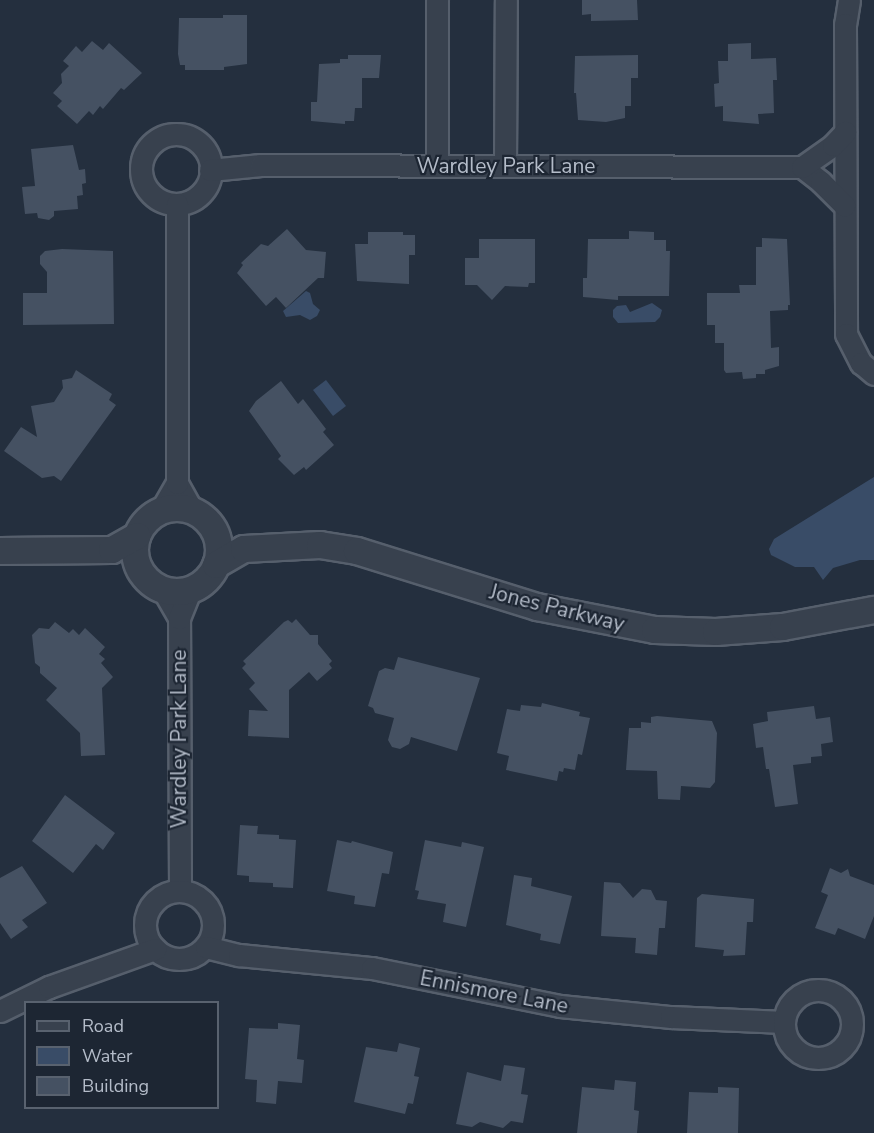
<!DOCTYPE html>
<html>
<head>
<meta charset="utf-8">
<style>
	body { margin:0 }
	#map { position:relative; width:874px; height:1133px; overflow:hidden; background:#242f3e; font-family:"Nunito Sans",sans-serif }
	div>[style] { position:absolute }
	.water>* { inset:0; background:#394c67 }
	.building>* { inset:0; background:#455162 }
	.roads { filter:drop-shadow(2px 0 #565f6c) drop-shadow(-2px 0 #565f6c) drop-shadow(0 2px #565f6c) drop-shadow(0 -2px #565f6c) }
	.minor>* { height:21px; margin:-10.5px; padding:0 10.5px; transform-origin:10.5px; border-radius:10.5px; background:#38414e }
	.minor>.ring { margin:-10.5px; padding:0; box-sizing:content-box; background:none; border:21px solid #38414e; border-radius:50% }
	.tertiary>* { height:26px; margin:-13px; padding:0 13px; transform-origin:13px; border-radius:13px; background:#38414e }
	.tertiary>.ring { margin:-13px; padding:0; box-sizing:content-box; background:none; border:26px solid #38414e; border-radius:50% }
	span { translate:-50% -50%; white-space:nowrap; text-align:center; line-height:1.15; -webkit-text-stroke:4.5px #1d2633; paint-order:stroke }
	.street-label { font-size:21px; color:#b4bcc9 }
	.legend { position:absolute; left:24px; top:1001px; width:195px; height:108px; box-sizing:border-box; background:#1d2633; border:2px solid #59626f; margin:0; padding:8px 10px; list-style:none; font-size:18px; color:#b4bcc9 }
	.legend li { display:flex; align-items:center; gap:12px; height:30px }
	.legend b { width:30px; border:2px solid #59626f }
</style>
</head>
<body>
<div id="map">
	<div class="water">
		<div style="clip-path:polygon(306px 291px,310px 293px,313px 304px,320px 310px,317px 316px,310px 320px,300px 315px,286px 317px,283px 311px)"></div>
		<div style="clip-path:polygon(652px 303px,662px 310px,660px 317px,655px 322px,618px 323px,613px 317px,613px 310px,617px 306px,626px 305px,630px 312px)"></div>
		<div style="clip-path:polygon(326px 380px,346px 406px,333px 416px,313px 390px)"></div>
		<div style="clip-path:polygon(874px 477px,874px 560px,860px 560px,833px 568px,823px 580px,814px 567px,795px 567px,771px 555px,769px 549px,774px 539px)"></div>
	</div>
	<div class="building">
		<div style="clip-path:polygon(582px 0,637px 0,638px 20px,591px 21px,591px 14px,582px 15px)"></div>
		<div style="clip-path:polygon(223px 15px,247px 15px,247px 64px,224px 67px,224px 70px,185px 70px,185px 65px,180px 65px,178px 54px,179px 18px,223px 18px)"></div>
		<div style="clip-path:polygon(92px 41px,103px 50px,109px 43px,142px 73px,124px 90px,121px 88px,103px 109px,100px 106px,93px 115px,89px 111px,77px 124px,57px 106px,62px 101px,53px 93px,62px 83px,61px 74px,69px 66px,63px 61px,76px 46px,82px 52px)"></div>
		<div style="clip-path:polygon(751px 43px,751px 59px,776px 58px,777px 80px,773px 80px,774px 113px,758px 114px,759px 124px,723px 121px,723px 106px,715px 107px,714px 84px,719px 83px,718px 61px,728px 61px,728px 44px)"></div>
		<div style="clip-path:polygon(348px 55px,381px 55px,379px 78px,362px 78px,362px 108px,355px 108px,354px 121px,345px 121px,345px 124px,311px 121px,311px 102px,317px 102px,319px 64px,340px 63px,340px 59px,348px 59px)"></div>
		<div style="clip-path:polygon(638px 55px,638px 78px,631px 78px,631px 106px,625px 106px,625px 118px,606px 122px,578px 120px,576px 93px,574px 93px,575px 56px)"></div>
		<div style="clip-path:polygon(73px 145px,79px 170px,85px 169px,86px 183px,82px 184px,83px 195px,77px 196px,78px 209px,54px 211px,54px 216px,49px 220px,38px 218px,37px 213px,25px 214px,22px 187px,35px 186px,31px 149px)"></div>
		<div style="clip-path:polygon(287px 229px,306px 250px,326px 252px,324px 278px,318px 278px,286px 308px,276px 297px,266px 306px,237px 273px,243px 265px,241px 263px,261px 244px,268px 246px)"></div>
		<div style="clip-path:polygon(629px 231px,654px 232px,654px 240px,666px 240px,666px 251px,670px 251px,669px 296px,618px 296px,618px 300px,583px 297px,583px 278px,587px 278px,588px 239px,629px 239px)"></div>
		<div style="clip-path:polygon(368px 232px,403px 232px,403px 235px,415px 235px,415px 255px,409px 255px,409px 284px,357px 281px,355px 244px,368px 244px)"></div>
		<div style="clip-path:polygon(762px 238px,787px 239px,790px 305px,788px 305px,788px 310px,770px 311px,771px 348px,779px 347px,779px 366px,765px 370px,765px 374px,756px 374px,756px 378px,743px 379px,742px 372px,726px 373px,724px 370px,724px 343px,715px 343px,715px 325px,707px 325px,707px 293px,740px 293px,739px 285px,756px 285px,756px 247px,762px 247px)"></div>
		<div style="clip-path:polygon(479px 239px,535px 239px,535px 283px,529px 283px,528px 287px,505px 286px,492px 300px,477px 285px,465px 285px,465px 258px,479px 258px)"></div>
		<div style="clip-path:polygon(62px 249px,113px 251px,114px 324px,23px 325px,23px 293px,47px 293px,47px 272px,40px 264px,40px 256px,45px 251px)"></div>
		<div style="clip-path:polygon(76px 370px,112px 394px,109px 400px,116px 405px,61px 481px,54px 476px,42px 478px,4px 451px,21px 427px,37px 437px,31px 406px,54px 402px,63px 388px,62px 380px,72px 378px)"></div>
		<div style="clip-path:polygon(281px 381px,298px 404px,303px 399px,326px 429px,323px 432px,334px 445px,306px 470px,304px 467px,294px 475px,278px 459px,281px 456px,249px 411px,256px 401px)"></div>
		<div style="clip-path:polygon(296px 619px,310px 635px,318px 635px,318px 644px,332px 661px,329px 664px,332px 668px,317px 681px,309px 672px,289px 690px,289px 738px,248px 736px,249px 710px,268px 711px,249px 689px,255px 683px,242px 668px,246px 664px,243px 661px,284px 622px,288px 620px,292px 623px)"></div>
		<div style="clip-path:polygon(55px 622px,69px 633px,73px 629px,79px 635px,85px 628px,105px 647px,99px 654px,105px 659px,101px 663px,113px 677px,102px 688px,105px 755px,81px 756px,80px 733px,46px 700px,57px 688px,40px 673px,40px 667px,35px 663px,32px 635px,39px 628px,49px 629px)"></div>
		<div style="clip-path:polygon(398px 657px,480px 678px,457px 751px,411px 737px,409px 744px,400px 749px,392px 747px,388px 740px,394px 718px,375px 713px,373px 708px,368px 706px,379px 671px,385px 668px,394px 670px)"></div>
		<div style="clip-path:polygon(542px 703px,580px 712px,579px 716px,590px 718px,582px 755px,578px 754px,575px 770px,564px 768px,563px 772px,559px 771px,557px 781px,506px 770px,509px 756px,497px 753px,507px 709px,520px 711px,521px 705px,541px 707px)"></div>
		<div style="clip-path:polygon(814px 706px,816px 719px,830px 717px,833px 742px,821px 744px,822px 756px,811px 757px,811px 763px,793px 765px,798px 804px,775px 807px,769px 769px,766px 769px,763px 747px,756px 748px,753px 724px,768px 721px,767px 712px)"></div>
		<div style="clip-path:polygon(657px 716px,712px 721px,717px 733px,715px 782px,710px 788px,681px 786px,680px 800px,658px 799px,657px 771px,626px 770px,629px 728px,641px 728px,641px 722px,651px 723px,651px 717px)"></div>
		<div style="clip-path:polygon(65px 795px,115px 833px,103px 850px,96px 844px,73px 873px,32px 841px)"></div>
		<div style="clip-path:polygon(240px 825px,258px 826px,257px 834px,279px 835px,279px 839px,296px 840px,293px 888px,273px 887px,273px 883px,249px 882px,249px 876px,237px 875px)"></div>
		<div style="clip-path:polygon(337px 840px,351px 843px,352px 841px,393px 852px,389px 874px,382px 873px,375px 907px,354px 904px,355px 896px,327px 891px)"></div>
		<div style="clip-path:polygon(425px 840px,461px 847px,462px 842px,484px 847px,466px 927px,443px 922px,446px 904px,417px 899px,419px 891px,415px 890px)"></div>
		<div style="clip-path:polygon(22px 866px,47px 903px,22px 920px,28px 927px,11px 939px,0 923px,0 878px)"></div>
		<div style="clip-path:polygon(830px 868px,841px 873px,848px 869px,850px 876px,874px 885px,874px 916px,865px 939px,838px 928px,835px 935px,815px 928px,828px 895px,821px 892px)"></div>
		<div style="clip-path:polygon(514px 875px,532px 878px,531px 886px,572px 896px,560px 944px,540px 940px,541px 934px,506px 925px)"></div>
		<div style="clip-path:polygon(604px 882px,620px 883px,633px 898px,642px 889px,651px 890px,656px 900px,667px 901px,665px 928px,659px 928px,657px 955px,635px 953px,636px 938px,601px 936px)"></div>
		<div style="clip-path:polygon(702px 894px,754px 899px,753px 922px,747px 922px,745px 955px,723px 956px,724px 950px,695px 947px,697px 898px)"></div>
		<div style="clip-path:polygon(278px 1023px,300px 1025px,297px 1059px,304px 1060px,302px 1083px,278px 1081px,276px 1104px,256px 1102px,257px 1080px,245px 1079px,249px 1028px,278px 1029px)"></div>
		<div style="clip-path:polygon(399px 1043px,420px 1048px,414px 1076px,419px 1077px,413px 1104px,408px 1103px,405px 1114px,354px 1102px,366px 1047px,397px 1052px)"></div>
		<div style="clip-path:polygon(504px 1065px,525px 1068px,521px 1094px,528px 1095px,523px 1123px,511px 1121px,503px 1128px,480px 1122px,472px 1127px,456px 1124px,467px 1072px,501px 1081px)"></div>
		<div style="clip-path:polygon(615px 1080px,636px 1082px,634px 1110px,639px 1111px,637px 1133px,577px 1133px,582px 1087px,614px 1090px)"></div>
		<div style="clip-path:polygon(718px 1087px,739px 1088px,738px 1133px,687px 1133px,689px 1092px,718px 1093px)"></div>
	</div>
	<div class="roads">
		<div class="minor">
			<div style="left:849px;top:0;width:24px;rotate:99deg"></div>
			<div style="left:845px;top:24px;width:310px;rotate:89.8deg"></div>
			<div style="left:846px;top:334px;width:33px;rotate:63deg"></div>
			<div style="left:861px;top:363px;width:17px;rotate:40deg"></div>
			<div class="ring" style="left:141px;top:134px;width:49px;height:49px"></div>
			<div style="left:437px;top:166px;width:166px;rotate:-90deg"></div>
			<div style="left:505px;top:166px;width:166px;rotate:-89.7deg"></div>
			<div style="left:802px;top:167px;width:24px;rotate:38deg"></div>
			<div style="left:821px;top:182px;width:33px;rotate:45deg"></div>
			<div style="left:210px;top:170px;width:51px;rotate:-5.6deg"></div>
			<div style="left:261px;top:165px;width:541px;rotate:0.21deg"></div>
			<div style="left:802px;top:167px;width:38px;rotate:-35deg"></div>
			<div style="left:833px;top:145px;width:18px;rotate:-47deg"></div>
			<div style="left:177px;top:483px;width:33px;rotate:61deg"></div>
			<div style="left:160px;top:512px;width:34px;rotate:-60deg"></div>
			<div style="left:177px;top:483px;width:279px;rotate:-90deg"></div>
			<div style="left:163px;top:590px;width:32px;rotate:60deg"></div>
			<div style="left:180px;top:890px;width:272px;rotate:-90.2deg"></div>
			<div style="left:179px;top:618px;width:29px;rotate:-68deg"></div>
			<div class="ring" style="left:145px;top:891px;width:47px;height:47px"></div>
			<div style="left:206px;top:947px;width:34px;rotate:14deg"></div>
			<div style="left:239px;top:955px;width:134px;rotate:5.6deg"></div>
			<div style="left:372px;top:968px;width:192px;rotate:11.4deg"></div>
			<div style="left:560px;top:1006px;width:112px;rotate:5.7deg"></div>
			<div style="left:671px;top:1017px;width:113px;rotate:2.5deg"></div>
			<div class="ring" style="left:784px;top:990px;width:47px;height:47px"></div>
			<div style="left:0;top:1011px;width:55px;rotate:-26.1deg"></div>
			<div style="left:49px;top:987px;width:113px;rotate:-19.7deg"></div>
		</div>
		<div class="tertiary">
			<div class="ring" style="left:135px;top:508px;width:58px;height:58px"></div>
			<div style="left:0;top:551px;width:112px;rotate:-0.5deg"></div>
			<div style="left:112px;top:550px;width:29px;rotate:-29deg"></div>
			<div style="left:216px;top:565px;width:32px;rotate:-30deg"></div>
			<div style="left:244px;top:549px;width:76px;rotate:-3deg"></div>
			<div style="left:320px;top:545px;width:37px;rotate:9deg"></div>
			<div style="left:357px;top:551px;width:189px;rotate:17.3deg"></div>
			<div style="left:537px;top:607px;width:120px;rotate:11deg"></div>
			<div style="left:655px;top:630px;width:61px;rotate:1.9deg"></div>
			<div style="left:716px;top:632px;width:67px;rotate:-4.3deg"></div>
			<div style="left:783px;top:627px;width:93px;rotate:-10.6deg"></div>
		</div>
	</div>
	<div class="street-label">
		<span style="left:506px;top:166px">Wardley Park Lane</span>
		<span style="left:557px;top:608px;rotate:14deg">Jones Parkway</span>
		<span style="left:179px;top:739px;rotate:-90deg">Wardley Park Lane</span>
		<span style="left:494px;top:992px;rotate:11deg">Ennismore Lane</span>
	</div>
	<ul class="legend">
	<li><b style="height:8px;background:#38414e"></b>Road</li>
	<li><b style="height:16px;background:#394c67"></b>Water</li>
	<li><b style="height:16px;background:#455162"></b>Building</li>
	</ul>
</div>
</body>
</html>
